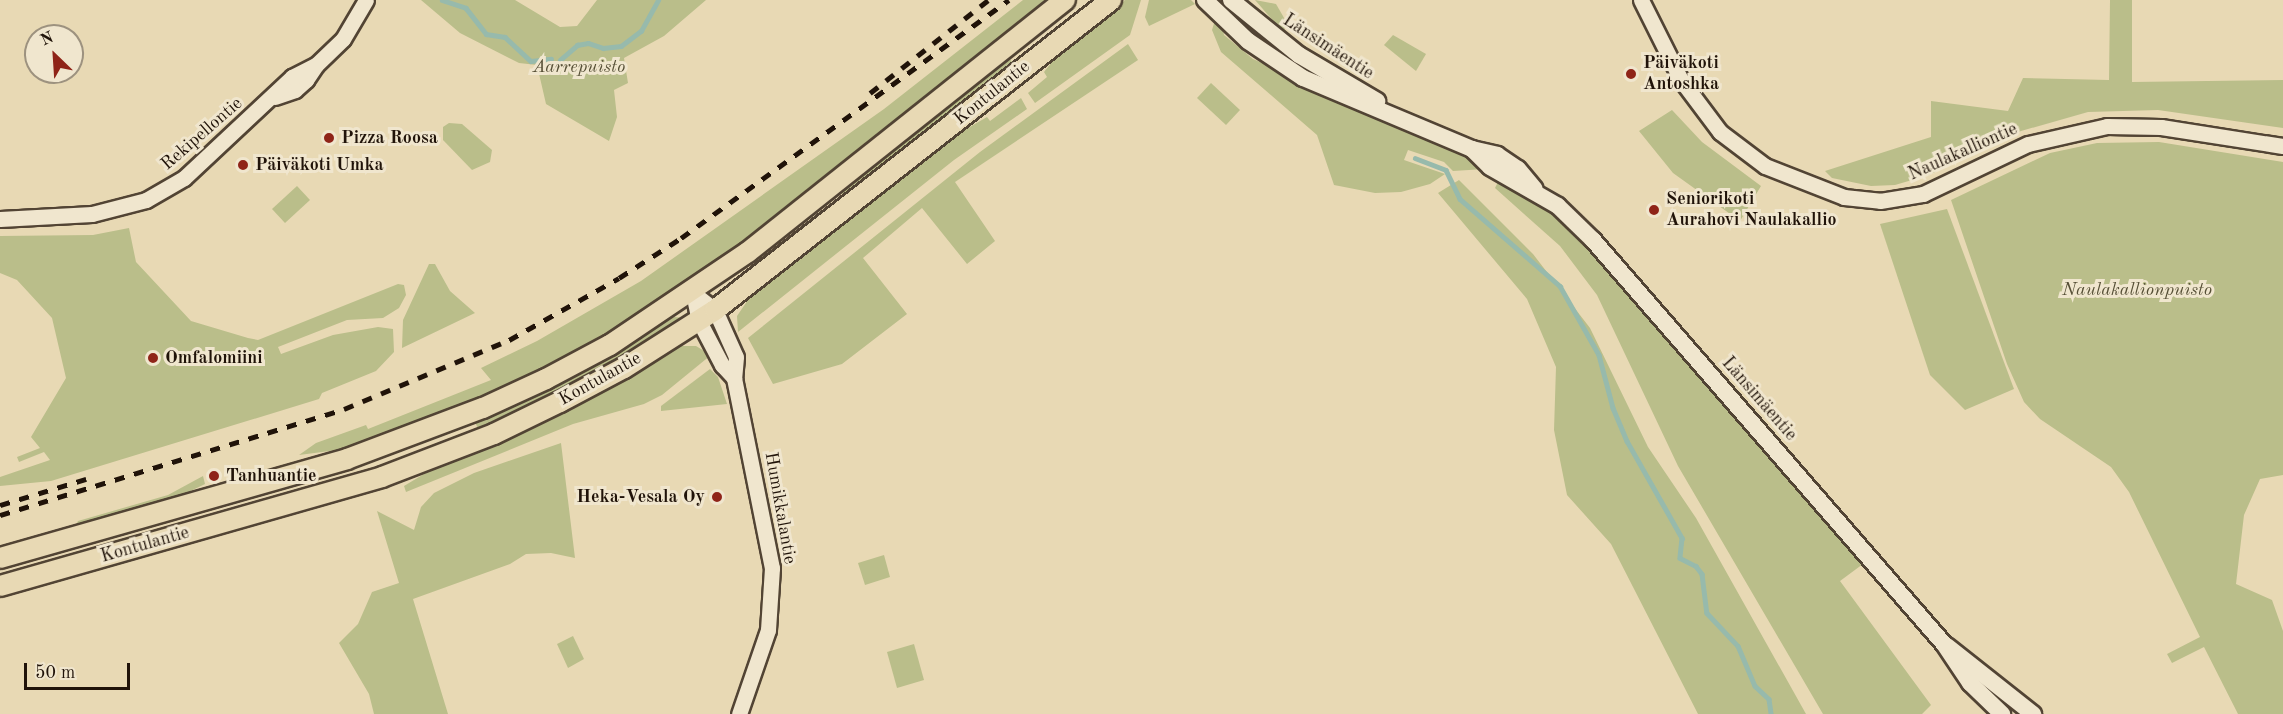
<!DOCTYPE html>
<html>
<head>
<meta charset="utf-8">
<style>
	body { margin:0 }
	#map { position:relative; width:2283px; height:714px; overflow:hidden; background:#e8d9b4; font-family:"Old Standard TT",serif }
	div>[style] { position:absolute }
	.green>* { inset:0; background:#babe8a }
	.stream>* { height:4.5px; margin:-2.25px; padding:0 2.25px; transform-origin:2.25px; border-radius:2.25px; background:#97baac }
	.roads { filter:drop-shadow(2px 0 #524434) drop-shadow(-2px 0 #524434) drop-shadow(0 2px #524434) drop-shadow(0 -2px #524434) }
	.tertiary>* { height:15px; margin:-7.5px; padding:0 7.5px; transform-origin:7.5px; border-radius:7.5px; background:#f0e6ce }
	.secondary>* { height:16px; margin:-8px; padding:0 8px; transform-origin:8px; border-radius:8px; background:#f0e6ce }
	.primary>* { height:20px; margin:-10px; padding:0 10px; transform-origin:10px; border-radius:10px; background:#e8d9b4 }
	.rail>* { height:4.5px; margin-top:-2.25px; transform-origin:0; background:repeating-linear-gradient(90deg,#201309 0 10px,transparent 0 20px) }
	.dots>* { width:16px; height:16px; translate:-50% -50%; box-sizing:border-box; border:3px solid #f0e6ce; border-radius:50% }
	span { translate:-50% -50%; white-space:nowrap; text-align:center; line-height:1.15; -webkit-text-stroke:6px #f0e6ce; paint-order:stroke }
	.street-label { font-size:18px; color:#201309 }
	.poi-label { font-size:18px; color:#201309; font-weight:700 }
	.left { translate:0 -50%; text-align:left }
	.right { translate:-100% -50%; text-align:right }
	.park-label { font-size:18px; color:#564f36; font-style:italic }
	.north { position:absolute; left:24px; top:24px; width:60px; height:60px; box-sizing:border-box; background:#f0e6ce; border:2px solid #9d927f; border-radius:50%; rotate:335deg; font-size:16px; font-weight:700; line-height:24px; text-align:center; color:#201309 }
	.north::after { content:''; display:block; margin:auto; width:21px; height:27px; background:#8f2418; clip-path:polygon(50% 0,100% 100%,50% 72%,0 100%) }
	.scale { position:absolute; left:24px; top:663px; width:106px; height:27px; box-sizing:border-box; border:3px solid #201309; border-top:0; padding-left:8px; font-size:18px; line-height:21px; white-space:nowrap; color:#201309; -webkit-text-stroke:4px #f0e6ce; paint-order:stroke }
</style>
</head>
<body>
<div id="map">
	<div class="green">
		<div style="clip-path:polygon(421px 0,515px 0,560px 27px,577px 26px,597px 0,706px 0,664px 36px,624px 58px,628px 83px,614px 90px,617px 117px,609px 141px,546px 104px,537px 65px,519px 63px,460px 33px)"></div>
		<div style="clip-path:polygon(1023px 0,1050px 0,839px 170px,679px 291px,567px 358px,443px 416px,353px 448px,299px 455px,316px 443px,366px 425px,368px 429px,491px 380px,481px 368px,537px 341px,641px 281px,884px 109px)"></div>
		<div style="clip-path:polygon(1125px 0,1141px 0,1130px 35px,1035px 103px,1028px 93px,1047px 77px,1044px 72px,1059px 53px)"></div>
		<div style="clip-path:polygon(1149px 0,1191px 0,1195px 4px,1149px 26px,1145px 17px)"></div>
		<div style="clip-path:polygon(1255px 0,1276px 4px,1287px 23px,1283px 32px)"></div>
		<div style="clip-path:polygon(2110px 0,2132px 0,2132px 82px,2283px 80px,2283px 128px,2158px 110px,2088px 112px,2021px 131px,1929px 175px,1895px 185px,1871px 186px,1832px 178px,1825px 171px,1931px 137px,1931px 101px,2008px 111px,2023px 78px,2109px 80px)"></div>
		<div style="clip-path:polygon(1216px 17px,1222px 23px,1224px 35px,1253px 59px,1262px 63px,1267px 61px,1449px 148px,1485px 169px,1453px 171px,1444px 162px,1408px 150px,1404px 160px,1445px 174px,1430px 184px,1401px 192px,1375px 193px,1334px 185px,1317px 135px,1221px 52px,1212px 30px)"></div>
		<div style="clip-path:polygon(1393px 35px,1426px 54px,1416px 71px,1384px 45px)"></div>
		<div style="clip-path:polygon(1128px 44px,1138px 60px,955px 182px,995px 241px,967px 264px,922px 208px,863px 258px,907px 314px,842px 364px,773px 384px,748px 338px,980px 152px)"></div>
		<div style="clip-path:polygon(1008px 57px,1013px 63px,1002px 74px,847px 199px,841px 192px)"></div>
		<div style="clip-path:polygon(1211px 83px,1240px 110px,1226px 125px,1197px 98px)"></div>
		<div style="clip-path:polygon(1021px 98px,1027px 109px,954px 160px,738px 332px,737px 316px,752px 294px,949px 139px,987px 117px,990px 121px)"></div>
		<div style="clip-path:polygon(1672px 110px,1702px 142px,1761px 186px,1740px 221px,1673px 173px,1639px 131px)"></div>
		<div style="clip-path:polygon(449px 123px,462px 124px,492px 150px,490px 162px,472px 170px,443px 140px,443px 127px)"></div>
		<div style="clip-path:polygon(2159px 142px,2283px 162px,2283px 475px,2260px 479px,2244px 515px,2236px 584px,2272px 600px,2283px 631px,2283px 714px,2238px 714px,2204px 647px,2172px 663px,2167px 654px,2200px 637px,2129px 492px,2111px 467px,2040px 419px,2024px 402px,2007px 364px,1951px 200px,2050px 153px,2097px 143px)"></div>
		<div style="clip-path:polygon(1459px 180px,1533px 254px,1590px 328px,1648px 447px,1696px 518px,1806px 714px,1698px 714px,1611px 544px,1567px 495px,1554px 430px,1556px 367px,1527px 299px,1438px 193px)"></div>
		<div style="clip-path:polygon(1499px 180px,1556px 217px,1589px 247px,1863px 564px,1840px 581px,1931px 705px,1922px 714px,1823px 714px,1678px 466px,1597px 295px,1560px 246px,1495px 188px)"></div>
		<div style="clip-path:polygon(297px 186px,310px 200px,285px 223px,272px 209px)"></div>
		<div style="clip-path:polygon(1947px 209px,2014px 389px,1965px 410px,1930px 375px,1880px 224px)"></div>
		<div style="clip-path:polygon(129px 228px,136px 262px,191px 321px,248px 338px,258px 340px,398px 284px,404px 285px,406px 295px,399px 308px,383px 318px,347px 320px,278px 347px,281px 354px,333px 335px,378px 327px,393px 329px,394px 352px,376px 371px,322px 393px,319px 399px,51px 481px,0 486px,0 477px,50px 460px,44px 452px,19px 462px,17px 457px,40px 448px,31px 437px,66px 378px,52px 318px,17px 280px,0 273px,0 236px,93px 235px)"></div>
		<div style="clip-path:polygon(429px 264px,435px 264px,450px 291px,475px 313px,402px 348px,403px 320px)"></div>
		<div style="clip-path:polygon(674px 317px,685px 318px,602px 371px,479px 431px,475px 422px,601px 360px)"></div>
		<div style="clip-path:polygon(679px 346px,696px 346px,711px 355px,662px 395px,644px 404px,573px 424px,406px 492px,404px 486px,424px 474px)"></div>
		<div style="clip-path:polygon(710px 369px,718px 377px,727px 404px,661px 411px,661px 406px)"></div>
		<div style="clip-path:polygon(561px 443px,575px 558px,551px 553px,526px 554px,510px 564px,413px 599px,448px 714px,374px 714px,369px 694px,339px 643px,358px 624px,372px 592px,399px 583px,377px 511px,414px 530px,421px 507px,434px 493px,474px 473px)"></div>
		<div style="clip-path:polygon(203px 476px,205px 484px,170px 501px,75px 527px,78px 521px,168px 495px)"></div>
		<div style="clip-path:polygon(884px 555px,890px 577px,865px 585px,858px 563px)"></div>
		<div style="clip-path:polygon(573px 636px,584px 659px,568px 668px,557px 644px)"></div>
		<div style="clip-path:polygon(914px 644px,924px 680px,897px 688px,887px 652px)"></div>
	</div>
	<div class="stream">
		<div style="left:442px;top:0;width:25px;rotate:18deg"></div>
		<div style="left:466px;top:8px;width:33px;rotate:52deg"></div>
		<div style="left:486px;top:34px;width:19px;rotate:9deg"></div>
		<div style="left:505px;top:37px;width:35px;rotate:43deg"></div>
		<div style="left:531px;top:61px;width:20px;rotate:-6deg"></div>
		<div style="left:560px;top:60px;width:23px;rotate:-41deg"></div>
		<div style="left:577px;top:45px;width:11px;rotate:-10deg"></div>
		<div style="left:588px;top:43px;width:16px;rotate:18deg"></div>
		<div style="left:603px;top:48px;width:18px;rotate:-6deg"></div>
		<div style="left:621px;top:46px;width:25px;rotate:-37deg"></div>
		<div style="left:641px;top:31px;width:35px;rotate:-61deg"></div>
		<div style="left:1415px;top:158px;width:33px;rotate:21deg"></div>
		<div style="left:1446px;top:170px;width:32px;rotate:64deg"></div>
		<div style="left:1460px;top:199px;width:133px;rotate:41deg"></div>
		<div style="left:1560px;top:286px;width:79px;rotate:60.5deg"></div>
		<div style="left:1599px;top:355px;width:55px;rotate:75.2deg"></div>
		<div style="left:1613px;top:408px;width:36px;rotate:67deg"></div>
		<div style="left:1627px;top:441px;width:112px;rotate:60.4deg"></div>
		<div style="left:1682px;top:538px;width:20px;rotate:96deg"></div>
		<div style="left:1680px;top:558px;width:18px;rotate:27deg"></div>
		<div style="left:1696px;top:566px;width:10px;rotate:53deg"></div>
		<div style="left:1702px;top:574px;width:39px;rotate:83deg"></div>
		<div style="left:1707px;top:613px;width:45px;rotate:46.8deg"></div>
		<div style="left:1738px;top:646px;width:43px;rotate:67deg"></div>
		<div style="left:1755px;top:686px;width:19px;rotate:43deg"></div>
		<div style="left:1769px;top:699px;width:15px;rotate:82deg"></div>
	</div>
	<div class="roads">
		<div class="tertiary">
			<div style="left:1641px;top:0;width:89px;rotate:63.4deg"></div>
			<div style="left:1681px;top:80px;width:65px;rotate:53.1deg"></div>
			<div style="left:1720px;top:132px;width:56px;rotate:37.1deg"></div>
			<div style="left:1765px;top:166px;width:85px;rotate:21.4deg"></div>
			<div style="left:1844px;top:197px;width:36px;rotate:6deg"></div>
			<div style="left:1880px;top:201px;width:44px;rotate:-9.2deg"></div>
			<div style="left:1923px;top:194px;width:116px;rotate:-25.5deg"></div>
			<div style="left:2028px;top:144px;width:81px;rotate:-12.8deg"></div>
			<div style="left:2107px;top:126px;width:54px;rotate:1.1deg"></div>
			<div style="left:2161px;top:127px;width:123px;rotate:8.9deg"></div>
			<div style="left:275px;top:97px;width:21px;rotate:-19deg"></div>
			<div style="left:295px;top:90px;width:15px;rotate:-42deg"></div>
			<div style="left:306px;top:80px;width:18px;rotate:-56deg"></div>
			<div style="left:316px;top:65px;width:37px;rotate:-44deg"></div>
			<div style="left:343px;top:39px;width:45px;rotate:-59.5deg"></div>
			<div style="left:0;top:219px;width:92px;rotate:-3.1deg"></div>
			<div style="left:92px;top:214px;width:56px;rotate:-14.5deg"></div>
			<div style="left:146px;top:200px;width:44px;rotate:-30.1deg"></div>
			<div style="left:184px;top:178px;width:148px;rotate:-43.1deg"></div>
			<div style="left:292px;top:77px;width:27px;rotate:-27deg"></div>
			<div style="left:693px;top:293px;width:28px;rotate:38deg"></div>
			<div style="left:715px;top:310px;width:51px;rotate:65.9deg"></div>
			<div style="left:736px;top:357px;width:21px;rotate:95deg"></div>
			<div style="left:734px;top:378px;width:194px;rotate:78.7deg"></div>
			<div style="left:772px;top:568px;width:62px;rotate:93.7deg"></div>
			<div style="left:768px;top:630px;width:89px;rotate:109deg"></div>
			<div style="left:693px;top:293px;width:29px;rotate:78deg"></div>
			<div style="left:699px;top:321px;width:50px;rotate:62.4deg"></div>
			<div style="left:722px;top:365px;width:18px;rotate:47deg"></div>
		</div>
		<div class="secondary">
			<div style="left:1205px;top:0;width:59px;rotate:43.6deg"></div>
			<div style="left:1248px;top:41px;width:66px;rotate:33.9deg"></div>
			<div style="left:1303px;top:78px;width:183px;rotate:22.8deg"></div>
			<div style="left:1472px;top:149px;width:26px;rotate:13deg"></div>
			<div style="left:1497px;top:155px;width:25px;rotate:34deg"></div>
			<div style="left:1518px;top:169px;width:26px;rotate:50deg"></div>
			<div style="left:1231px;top:0;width:87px;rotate:39deg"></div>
			<div style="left:1299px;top:55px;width:91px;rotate:30.5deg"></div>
			<div style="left:1472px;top:149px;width:25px;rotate:45deg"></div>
			<div style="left:1490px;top:167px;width:78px;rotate:29.8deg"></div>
			<div style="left:1558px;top:206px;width:49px;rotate:44.2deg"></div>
			<div style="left:1593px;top:240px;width:535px;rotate:49.02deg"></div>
			<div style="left:1944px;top:644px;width:47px;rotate:56.3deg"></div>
			<div style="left:1970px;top:683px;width:45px;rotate:44.1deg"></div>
			<div style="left:1947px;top:646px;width:110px;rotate:38.3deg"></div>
		</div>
		<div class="primary">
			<div style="left:0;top:558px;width:361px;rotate:-15.9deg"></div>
			<div style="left:347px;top:459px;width:145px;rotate:-20.6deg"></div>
			<div style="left:483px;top:408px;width:69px;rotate:-24.7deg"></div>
			<div style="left:546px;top:379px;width:72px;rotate:-28deg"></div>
			<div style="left:610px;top:345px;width:166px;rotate:-34deg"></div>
			<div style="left:748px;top:252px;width:405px;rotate:-38.5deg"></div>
			<div style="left:0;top:586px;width:397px;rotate:-15.9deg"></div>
			<div style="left:382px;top:477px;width:120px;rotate:-21deg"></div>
			<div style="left:494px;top:434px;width:73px;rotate:-25.9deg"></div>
			<div style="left:560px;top:402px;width:72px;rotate:-28deg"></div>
			<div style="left:624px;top:368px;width:108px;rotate:-32.5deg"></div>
			<div style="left:715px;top:310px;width:503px;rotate:-38.05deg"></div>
		</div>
	</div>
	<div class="rail">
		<div style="left:870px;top:93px;width:150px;rotate:-38.2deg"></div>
		<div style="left:0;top:505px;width:90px;rotate:-16.8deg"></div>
		<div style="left:0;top:515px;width:360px;rotate:-17.1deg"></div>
		<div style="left:344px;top:409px;width:179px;rotate:-22.7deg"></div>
		<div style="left:509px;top:340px;width:126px;rotate:-29.4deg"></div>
		<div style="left:619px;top:278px;width:74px;rotate:-32.8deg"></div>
		<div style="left:681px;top:238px;width:405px;rotate:-36deg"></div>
	</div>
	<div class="dots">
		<div style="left:1631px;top:74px;background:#8f2418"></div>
		<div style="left:329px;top:138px;background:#8f2418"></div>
		<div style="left:243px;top:165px;background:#8f2418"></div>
		<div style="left:1654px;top:210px;background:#8f2418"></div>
		<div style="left:153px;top:358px;background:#8f2418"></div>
		<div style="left:214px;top:476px;background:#8f2418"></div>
		<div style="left:717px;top:497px;background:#8f2418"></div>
	</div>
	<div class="street-label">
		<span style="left:1328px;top:47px;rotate:33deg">Länsimäentie</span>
		<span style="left:992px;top:93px;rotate:-39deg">Kontulantie</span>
		<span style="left:202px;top:134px;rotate:-41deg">Rekipellontie</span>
		<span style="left:1963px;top:152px;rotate:-24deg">Naulakalliontie</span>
		<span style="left:600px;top:379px;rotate:-29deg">Kontulantie</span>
		<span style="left:1759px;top:399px;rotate:49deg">Länsimäentie</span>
		<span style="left:780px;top:508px;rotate:80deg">Humikkalantie</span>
		<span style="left:145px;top:545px;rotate:-16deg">Kontulantie</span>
	</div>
	<div class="poi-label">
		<span class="left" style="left:1643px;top:74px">Päiväkoti<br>Antoshka</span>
		<span class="left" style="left:341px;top:138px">Pizza Roosa</span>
		<span class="left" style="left:255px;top:165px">Päiväkoti Umka</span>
		<span class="left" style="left:1666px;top:210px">Seniorikoti<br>Aurahovi Naulakallio</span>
		<span class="left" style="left:165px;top:358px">Omfalomiini</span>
		<span class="left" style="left:226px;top:476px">Tanhuantie</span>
		<span class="right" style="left:705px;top:497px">Heka-Vesala Oy</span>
	</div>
	<div class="park-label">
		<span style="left:579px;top:67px">Aarrepuisto</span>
		<span style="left:2137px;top:290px">Naulakallionpuisto</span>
	</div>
	<div class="north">N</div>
	<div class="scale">50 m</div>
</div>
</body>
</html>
